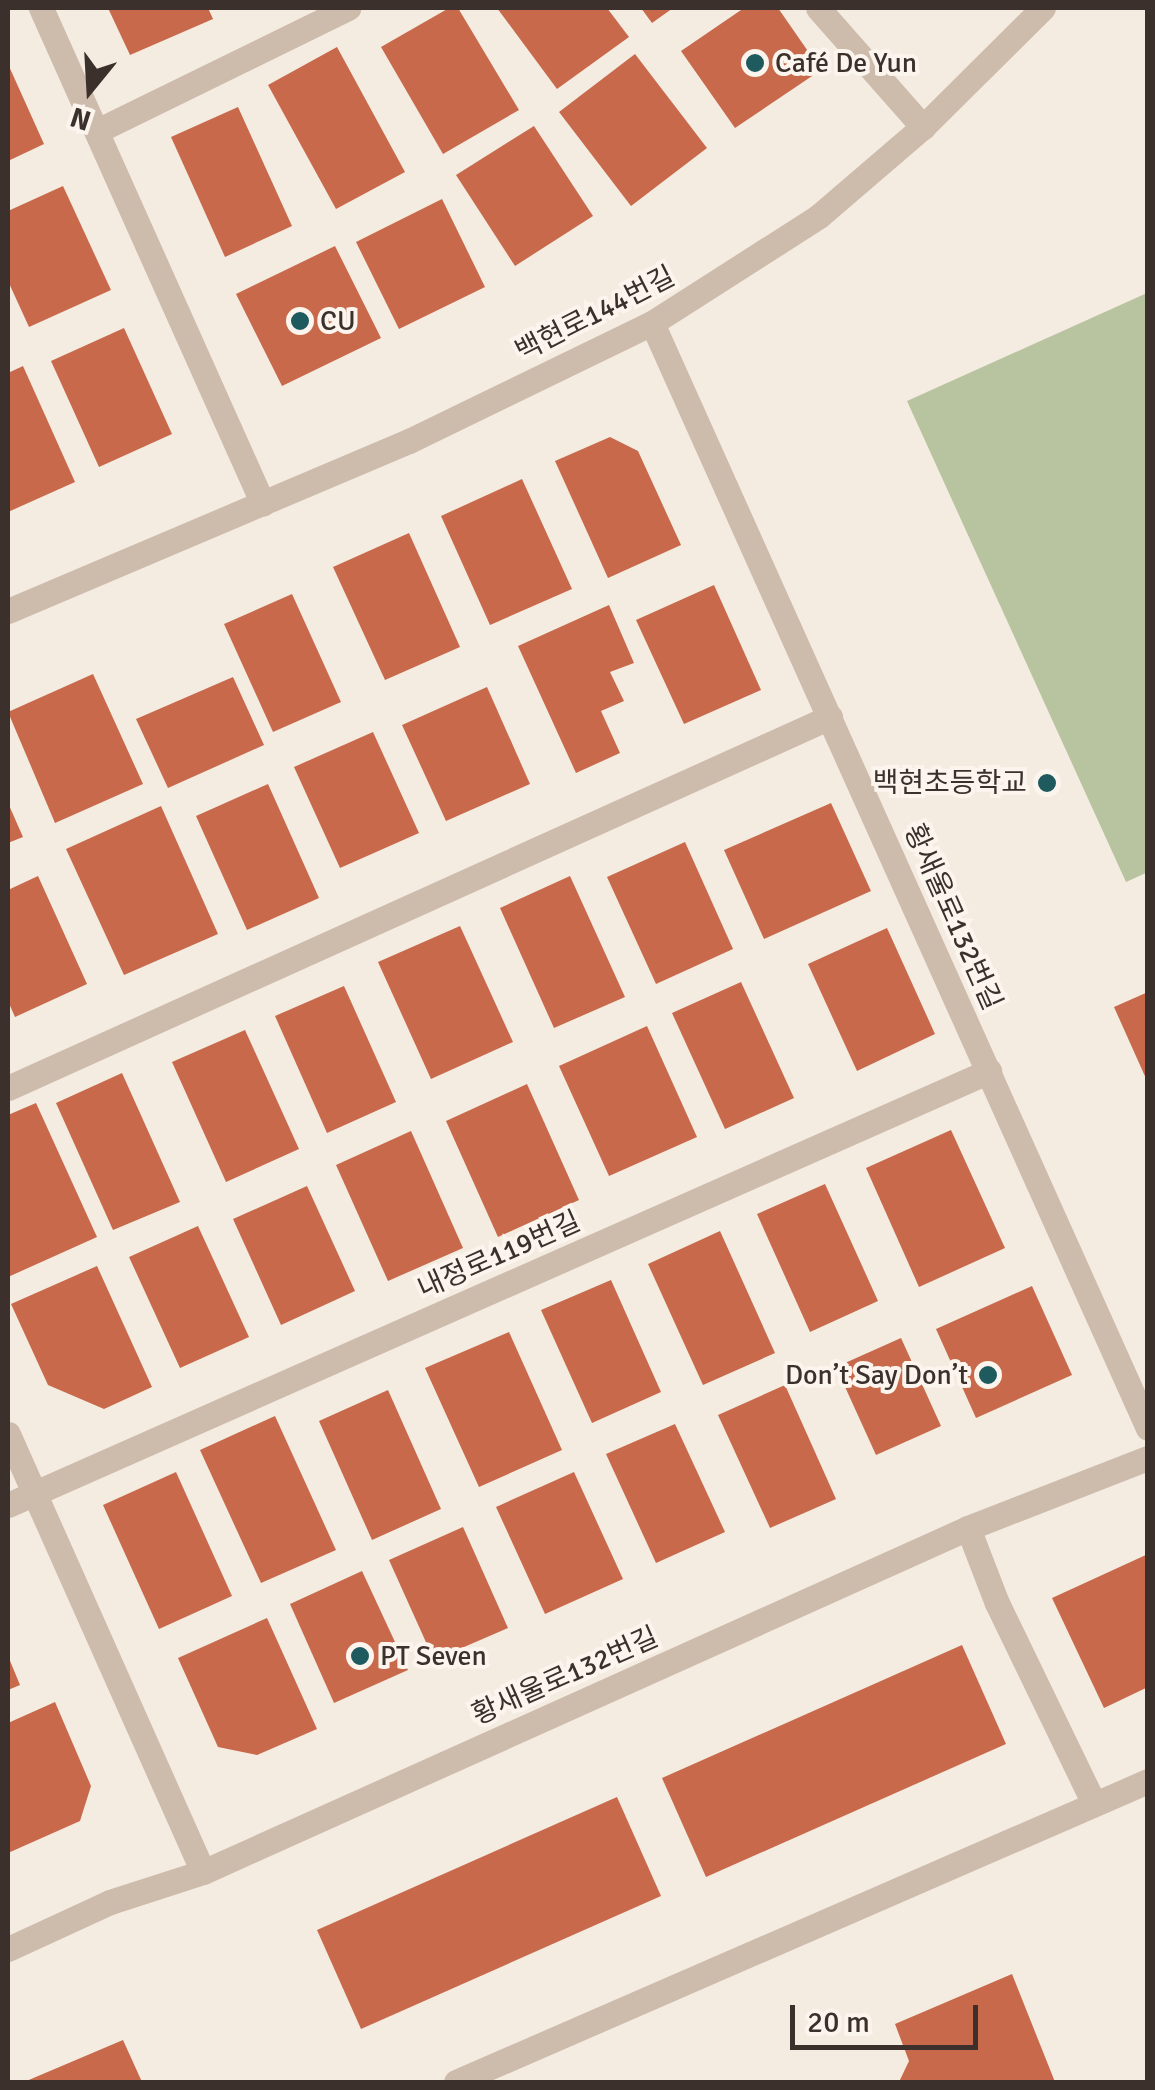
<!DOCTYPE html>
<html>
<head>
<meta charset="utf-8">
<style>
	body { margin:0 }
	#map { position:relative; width:1155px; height:2090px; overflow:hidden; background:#f4ebe1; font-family:Signika,"Noto Sans KR",sans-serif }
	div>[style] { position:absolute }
	.green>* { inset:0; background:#b8c4a0 }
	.building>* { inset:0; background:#c8694b }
	.minor>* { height:25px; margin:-12.5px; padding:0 12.5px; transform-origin:12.5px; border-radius:12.5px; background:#cdbbac }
	.dots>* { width:28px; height:28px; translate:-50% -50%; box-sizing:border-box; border:5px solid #fbf5ee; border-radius:50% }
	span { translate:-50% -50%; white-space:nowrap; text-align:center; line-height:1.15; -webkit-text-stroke:8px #fbf5ee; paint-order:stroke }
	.poi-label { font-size:28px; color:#3b302b }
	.left { translate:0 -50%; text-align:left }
	.right { translate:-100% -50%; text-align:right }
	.street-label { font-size:28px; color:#3b302b }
	.frame { position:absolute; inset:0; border:10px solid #3b302b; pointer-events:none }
	.north { position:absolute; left:40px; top:40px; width:100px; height:100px; -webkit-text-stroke:8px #fbf5ee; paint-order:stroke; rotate:198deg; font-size:28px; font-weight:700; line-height:40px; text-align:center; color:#3b302b }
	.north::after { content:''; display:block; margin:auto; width:35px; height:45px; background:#3b302b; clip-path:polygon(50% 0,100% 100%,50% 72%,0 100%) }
	.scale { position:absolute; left:790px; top:2005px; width:188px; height:45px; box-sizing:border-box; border:5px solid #3b302b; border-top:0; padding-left:12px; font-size:30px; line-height:35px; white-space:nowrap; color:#3b302b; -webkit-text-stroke:8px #fbf5ee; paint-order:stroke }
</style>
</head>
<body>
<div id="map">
	<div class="green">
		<div style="clip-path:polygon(1147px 293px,1148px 872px,1126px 882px,907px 401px)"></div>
	</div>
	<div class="building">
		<div style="clip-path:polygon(108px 8px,208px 8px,213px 19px,130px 55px)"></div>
		<div style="clip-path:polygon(449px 8px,458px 8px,519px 110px,443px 154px,381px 47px)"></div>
		<div style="clip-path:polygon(497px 8px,607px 8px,629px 37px,557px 89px)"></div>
		<div style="clip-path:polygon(641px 8px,673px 8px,652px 23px)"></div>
		<div style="clip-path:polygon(744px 8px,778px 8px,821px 70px,735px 128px,681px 51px)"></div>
		<div style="clip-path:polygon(337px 47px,405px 172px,336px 209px,268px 85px)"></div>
		<div style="clip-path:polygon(635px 54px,707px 148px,631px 206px,559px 112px)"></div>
		<div style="clip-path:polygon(8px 64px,44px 144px,8px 161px)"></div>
		<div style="clip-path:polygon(238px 107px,292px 226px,225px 257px,171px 137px)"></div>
		<div style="clip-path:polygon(534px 126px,593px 216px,515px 266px,456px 175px)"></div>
		<div style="clip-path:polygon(63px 186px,111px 290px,29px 327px,8px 281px,8px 211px)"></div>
		<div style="clip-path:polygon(442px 199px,485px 287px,399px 329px,356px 242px)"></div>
		<div style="clip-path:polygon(335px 246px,381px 338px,282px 386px,236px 294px)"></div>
		<div style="clip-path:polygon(124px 328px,172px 434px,99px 467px,51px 361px)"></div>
		<div style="clip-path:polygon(23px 366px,75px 482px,8px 512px,8px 373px)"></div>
		<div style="clip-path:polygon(610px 437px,638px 451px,681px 545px,608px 578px,555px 461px)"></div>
		<div style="clip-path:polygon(522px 479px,572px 589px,490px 625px,441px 516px)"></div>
		<div style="clip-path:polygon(409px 533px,460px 647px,385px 680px,333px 567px)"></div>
		<div style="clip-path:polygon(714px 585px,761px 690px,684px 724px,636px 620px)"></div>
		<div style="clip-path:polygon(292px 594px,341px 702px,273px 732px,224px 624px)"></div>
		<div style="clip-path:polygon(609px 605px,634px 663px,610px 672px,624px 701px,601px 711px,620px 753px,576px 773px,518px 646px)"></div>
		<div style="clip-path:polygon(93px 674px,143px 784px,55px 823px,8px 712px)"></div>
		<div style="clip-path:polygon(233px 677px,264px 745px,168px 788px,136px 719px)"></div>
		<div style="clip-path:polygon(487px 687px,530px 784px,446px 821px,402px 725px)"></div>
		<div style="clip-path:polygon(373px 732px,419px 833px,340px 868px,294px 767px)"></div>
		<div style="clip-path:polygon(268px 784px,319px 898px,247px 930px,196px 816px)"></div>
		<div style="clip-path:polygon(8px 803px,23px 837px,8px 843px)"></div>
		<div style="clip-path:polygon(831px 803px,871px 891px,764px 939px,724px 850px)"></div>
		<div style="clip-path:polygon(161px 806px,218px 934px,124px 975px,66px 849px)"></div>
		<div style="clip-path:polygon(685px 842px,733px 949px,656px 984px,607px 877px)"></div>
		<div style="clip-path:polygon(38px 876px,87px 984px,15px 1017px,8px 1001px,8px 890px)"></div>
		<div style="clip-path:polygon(570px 876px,625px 997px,554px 1028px,500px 908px)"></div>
		<div style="clip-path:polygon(460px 926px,513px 1042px,431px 1079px,378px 962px)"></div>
		<div style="clip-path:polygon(887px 928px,935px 1034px,857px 1071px,808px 964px)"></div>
		<div style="clip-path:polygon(741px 982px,794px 1098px,725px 1129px,672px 1013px)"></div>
		<div style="clip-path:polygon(344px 986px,396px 1102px,327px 1133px,275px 1016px)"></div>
		<div style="clip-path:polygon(1148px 992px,1148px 1083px,1114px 1007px)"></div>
		<div style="clip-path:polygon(647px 1026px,697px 1137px,609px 1176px,559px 1066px)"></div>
		<div style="clip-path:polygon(245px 1030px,299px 1149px,226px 1182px,172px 1062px)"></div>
		<div style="clip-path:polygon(122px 1073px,180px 1202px,113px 1230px,56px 1103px)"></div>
		<div style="clip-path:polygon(527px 1084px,579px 1200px,498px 1237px,446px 1121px)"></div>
		<div style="clip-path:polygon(36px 1103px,97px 1237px,8px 1277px,8px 1115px)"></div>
		<div style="clip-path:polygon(951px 1130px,1005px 1248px,919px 1287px,866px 1168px)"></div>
		<div style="clip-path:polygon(411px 1131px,463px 1248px,388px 1281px,336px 1165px)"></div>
		<div style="clip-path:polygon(825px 1184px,878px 1301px,810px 1332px,757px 1214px)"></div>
		<div style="clip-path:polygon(307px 1186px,355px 1291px,281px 1325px,233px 1219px)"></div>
		<div style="clip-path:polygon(198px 1226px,249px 1337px,180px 1368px,129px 1257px)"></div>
		<div style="clip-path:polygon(720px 1231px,775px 1353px,703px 1385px,648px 1264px)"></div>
		<div style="clip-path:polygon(97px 1266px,152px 1387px,104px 1409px,48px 1385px,11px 1304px)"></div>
		<div style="clip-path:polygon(611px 1280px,661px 1392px,592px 1423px,541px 1310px)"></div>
		<div style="clip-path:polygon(1032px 1286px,1072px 1375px,976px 1418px,936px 1329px)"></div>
		<div style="clip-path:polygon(509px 1332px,562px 1450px,479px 1487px,425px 1368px)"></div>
		<div style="clip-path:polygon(901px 1338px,941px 1426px,876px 1455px,836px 1367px)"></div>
		<div style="clip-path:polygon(785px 1385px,836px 1499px,770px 1528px,718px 1415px)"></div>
		<div style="clip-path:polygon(388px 1390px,441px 1509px,372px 1540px,319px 1421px)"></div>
		<div style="clip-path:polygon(275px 1416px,336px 1550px,261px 1583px,200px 1450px)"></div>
		<div style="clip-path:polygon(675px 1424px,725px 1532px,656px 1563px,606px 1454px)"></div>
		<div style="clip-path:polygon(176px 1472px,232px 1596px,159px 1629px,103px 1505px)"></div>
		<div style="clip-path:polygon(574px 1472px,623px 1579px,545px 1614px,496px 1507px)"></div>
		<div style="clip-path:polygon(463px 1527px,508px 1628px,434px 1660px,389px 1560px)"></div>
		<div style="clip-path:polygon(1148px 1554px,1148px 1687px,1104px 1708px,1052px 1598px)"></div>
		<div style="clip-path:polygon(362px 1571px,408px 1670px,334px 1703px,290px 1604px)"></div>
		<div style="clip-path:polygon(267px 1618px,317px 1729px,257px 1755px,218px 1747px,178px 1658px)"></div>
		<div style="clip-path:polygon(962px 1645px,1006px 1744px,706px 1877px,662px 1778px)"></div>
		<div style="clip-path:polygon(8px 1656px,20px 1685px,8px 1690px)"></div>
		<div style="clip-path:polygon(55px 1702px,91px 1786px,80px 1821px,8px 1853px,8px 1723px)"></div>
		<div style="clip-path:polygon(617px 1797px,661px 1896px,361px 2029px,317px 1930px)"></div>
		<div style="clip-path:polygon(1012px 1974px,1055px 2082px,899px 2082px,909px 2061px,895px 2024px)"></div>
		<div style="clip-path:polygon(123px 2040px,142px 2082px,24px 2082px)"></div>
	</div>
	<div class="minor">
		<div style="left:41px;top:8px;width:543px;rotate:65.89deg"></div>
		<div style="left:818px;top:8px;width:159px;rotate:48.6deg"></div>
		<div style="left:97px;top:131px;width:280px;rotate:-26.1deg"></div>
		<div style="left:652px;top:323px;width:1211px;rotate:65.83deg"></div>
		<div style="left:8px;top:611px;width:436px;rotate:-23deg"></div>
		<div style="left:409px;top:441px;width:270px;rotate:-25.9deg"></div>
		<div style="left:652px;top:323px;width:198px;rotate:-32.6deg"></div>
		<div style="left:819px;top:216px;width:137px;rotate:-40.6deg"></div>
		<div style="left:923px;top:127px;width:169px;rotate:-44.8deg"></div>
		<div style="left:8px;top:1088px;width:902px;rotate:-24.29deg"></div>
		<div style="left:8px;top:1434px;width:479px;rotate:66deg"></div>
		<div style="left:8px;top:1505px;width:1073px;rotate:-23.86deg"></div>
		<div style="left:968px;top:1528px;width:80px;rotate:68.9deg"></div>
		<div style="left:997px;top:1603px;width:223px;rotate:64.2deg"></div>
		<div style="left:8px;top:1949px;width:112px;rotate:-24.7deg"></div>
		<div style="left:110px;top:1902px;width:98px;rotate:-17.9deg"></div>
		<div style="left:203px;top:1872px;width:839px;rotate:-24.21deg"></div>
		<div style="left:968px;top:1528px;width:193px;rotate:-21.3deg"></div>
		<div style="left:456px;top:2082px;width:755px;rotate:-23.51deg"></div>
	</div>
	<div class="dots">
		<div style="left:755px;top:63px;background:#1f5a5e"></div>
		<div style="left:300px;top:321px;background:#1f5a5e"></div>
		<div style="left:1047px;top:783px;background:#1f5a5e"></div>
		<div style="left:988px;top:1375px;background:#1f5a5e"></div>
		<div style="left:360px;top:1656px;background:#1f5a5e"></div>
	</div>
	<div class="poi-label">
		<span class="left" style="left:775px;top:63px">Café De Yun</span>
		<span class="left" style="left:320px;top:321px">CU</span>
		<span class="right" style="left:1027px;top:783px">백현초등학교</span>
		<span class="right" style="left:968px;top:1375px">Don’t Say Don’t</span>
		<span class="left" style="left:380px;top:1656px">PT Seven</span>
	</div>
	<div class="street-label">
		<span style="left:595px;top:314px;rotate:-27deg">백현로144번길</span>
		<span style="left:953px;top:917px;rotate:66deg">황새울로132번길</span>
		<span style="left:499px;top:1255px;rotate:-24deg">내정로119번길</span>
		<span style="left:565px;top:1676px;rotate:-24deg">황새울로132번길</span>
	</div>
	<div class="frame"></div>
	<div class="north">N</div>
	<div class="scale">20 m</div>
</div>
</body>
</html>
